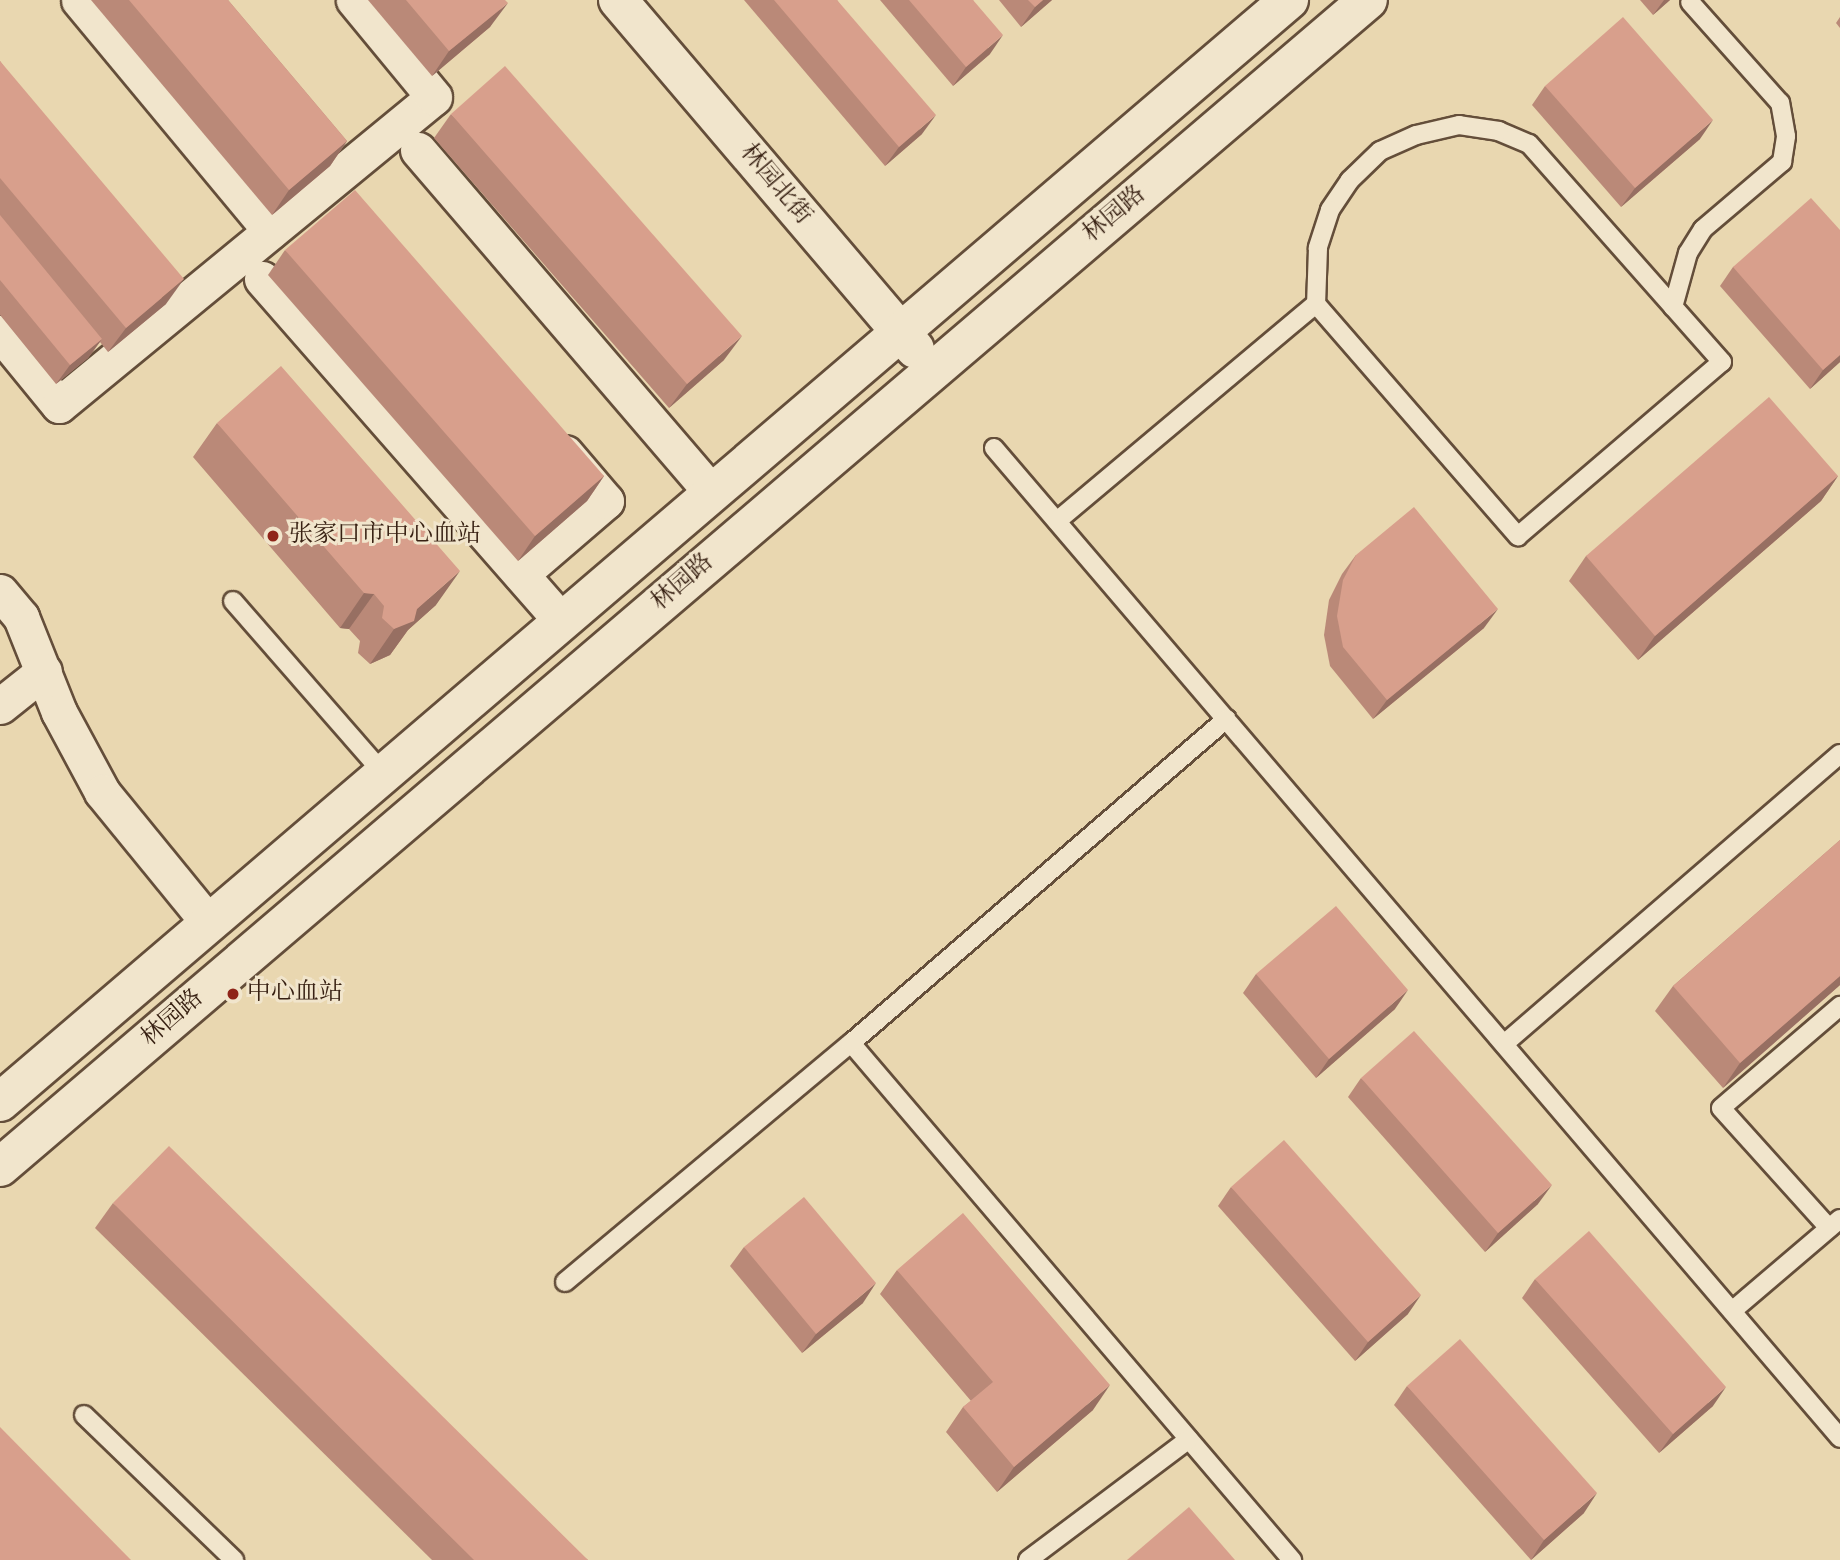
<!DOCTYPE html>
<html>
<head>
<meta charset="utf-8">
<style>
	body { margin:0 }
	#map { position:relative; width:1840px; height:1560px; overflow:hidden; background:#e9d7b0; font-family:"Old Standard TT","Noto Serif SC",serif }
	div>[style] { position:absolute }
	.roads { filter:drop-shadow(2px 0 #644e3a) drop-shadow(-2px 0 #644e3a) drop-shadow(0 2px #644e3a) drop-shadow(0 -2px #644e3a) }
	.lane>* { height:18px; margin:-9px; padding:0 9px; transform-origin:9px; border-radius:9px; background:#f1e5cc }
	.street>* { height:35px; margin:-17.5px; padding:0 17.5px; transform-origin:17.5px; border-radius:17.5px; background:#f1e5cc }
	.secondary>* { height:38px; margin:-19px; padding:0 19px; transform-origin:19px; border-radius:19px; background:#f1e5cc }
	.wall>* { inset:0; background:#ba8978 }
	.shaded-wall>* { inset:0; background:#976f62 }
	.building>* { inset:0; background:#d89f8c }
	.dots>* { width:19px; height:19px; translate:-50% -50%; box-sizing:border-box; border:4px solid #f1e5cc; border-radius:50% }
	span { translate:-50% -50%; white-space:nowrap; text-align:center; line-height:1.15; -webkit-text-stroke:6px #f1e5cc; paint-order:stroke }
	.street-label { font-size:24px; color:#382113 }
	.poi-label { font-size:24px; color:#382113 }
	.left { translate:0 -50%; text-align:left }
</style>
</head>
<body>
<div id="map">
	<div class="roads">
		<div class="lane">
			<div style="left:1673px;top:307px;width:56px;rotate:-74.5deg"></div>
			<div style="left:1688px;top:253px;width:28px;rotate:-58deg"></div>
			<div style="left:1703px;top:229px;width:104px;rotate:-40.3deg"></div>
			<div style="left:1782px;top:162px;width:26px;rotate:-81deg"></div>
			<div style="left:1786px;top:136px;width:34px;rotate:-100deg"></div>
			<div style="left:1780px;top:103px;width:135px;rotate:-131.7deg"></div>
			<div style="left:994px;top:448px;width:1302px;rotate:49.48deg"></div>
			<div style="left:1057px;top:521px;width:338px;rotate:-40deg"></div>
			<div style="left:1316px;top:304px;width:308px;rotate:49deg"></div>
			<div style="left:1518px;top:536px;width:268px;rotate:-40.5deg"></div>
			<div style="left:1722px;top:362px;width:291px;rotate:-131.5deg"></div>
			<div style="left:1529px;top:144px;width:33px;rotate:-157deg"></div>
			<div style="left:1499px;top:131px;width:40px;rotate:-171.5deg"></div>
			<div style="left:1459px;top:125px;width:44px;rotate:166.9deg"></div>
			<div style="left:1416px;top:135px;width:39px;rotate:156deg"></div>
			<div style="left:1380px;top:151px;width:42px;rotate:136deg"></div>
			<div style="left:1350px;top:180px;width:36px;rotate:124deg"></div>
			<div style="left:1330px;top:210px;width:40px;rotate:108deg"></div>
			<div style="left:1318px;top:248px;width:56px;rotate:92deg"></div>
			<div style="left:233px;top:601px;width:228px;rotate:48.9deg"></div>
			<div style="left:851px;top:1043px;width:680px;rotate:49.54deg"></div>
			<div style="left:1504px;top:1044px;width:444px;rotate:-40.8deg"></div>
			<div style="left:1829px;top:1228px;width:161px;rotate:-132deg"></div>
			<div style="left:1721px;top:1108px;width:157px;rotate:-40.6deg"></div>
			<div style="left:565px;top:1282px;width:373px;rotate:-39.9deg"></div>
			<div style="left:851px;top:1043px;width:496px;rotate:-40.8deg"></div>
			<div style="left:1732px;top:1311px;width:142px;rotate:-40.4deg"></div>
			<div style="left:84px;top:1415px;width:209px;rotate:44deg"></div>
			<div style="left:1028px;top:1560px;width:201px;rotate:-36.9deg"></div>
		</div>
		<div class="street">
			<div style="left:79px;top:0;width:300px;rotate:50.3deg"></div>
			<div style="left:418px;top:150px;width:450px;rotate:49.4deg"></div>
			<div style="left:262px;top:279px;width:454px;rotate:48.8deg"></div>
			<div style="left:0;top:333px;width:93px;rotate:50.7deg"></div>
			<div style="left:59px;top:405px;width:485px;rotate:-39.4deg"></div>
			<div style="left:434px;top:97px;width:126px;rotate:-129.5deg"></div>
			<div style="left:521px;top:574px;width:112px;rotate:-40.7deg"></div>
			<div style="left:606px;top:501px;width:63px;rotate:-130.5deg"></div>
			<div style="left:0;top:592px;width:33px;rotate:50deg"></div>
			<div style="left:21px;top:617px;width:102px;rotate:68.2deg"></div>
			<div style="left:59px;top:712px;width:91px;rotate:61.7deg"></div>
			<div style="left:102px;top:792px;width:169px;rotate:50.8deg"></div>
			<div style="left:0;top:706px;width:56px;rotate:-38.5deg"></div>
		</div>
		<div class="secondary">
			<div style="left:618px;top:0;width:458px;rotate:49.6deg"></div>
			<div style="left:0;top:1102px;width:1696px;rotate:-40.53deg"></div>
			<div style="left:0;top:1167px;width:1798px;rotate:-40.47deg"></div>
		</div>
	</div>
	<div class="wall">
		<div style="clip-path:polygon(91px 0,228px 0,347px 141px,330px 166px,272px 215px)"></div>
		<div style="clip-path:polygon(368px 0,505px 0,490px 27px,432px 76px)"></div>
		<div style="clip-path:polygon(744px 0,837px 0,922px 134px,885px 166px)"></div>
		<div style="clip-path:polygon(880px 0,973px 0,990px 54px,953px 86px)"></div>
		<div style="clip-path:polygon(999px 0,1052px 0,1021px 27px)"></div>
		<div style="clip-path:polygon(1640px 0,1670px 0,1653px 15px)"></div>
		<div style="clip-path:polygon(1840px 17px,1840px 28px,1836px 23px)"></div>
		<div style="clip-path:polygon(0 61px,166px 304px,108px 352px,100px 342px,88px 358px,56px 384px,0 315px)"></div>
		<div style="clip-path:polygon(1545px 86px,1700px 139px,1621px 207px,1532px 105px)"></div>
		<div style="clip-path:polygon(451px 114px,724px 360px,669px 408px,434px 138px)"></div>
		<div style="clip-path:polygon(1840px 230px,1840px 362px,1810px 389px,1720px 286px,1733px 267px)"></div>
		<div style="clip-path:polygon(285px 250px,604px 476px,587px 501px,518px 561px,268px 275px)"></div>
		<div style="clip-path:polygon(217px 423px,436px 605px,408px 630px,390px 655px,370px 664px,358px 653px,360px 641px,349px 629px,340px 628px,193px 457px)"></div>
		<div style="clip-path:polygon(1838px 476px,1821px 501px,1638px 660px,1569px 581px,1586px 556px)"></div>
		<div style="clip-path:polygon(1356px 555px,1484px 628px,1373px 719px,1330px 666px,1324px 635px,1329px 600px,1342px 574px)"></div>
		<div style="clip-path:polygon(1840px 840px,1840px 985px,1723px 1088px,1655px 1011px,1673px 986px)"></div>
		<div style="clip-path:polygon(1256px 974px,1395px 1009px,1316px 1078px,1243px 993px)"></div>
		<div style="clip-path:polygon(1361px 1078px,1538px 1204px,1485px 1252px,1348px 1097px)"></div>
		<div style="clip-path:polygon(1231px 1187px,1408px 1314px,1355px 1361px,1218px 1206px)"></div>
		<div style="clip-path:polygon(113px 1203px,588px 1560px,432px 1560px,95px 1228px)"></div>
		<div style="clip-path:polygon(744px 1247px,863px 1303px,802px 1353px,730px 1266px)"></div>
		<div style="clip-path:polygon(897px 1270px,1093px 1410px,997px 1492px,946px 1432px,963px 1407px,971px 1401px,880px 1294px)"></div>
		<div style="clip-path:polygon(1535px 1279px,1713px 1406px,1659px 1453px,1522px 1298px)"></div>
		<div style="clip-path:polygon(1407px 1386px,1584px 1513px,1531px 1560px,1394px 1405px)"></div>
	</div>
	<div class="shaded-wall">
		<div style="clip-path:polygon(1043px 0,1052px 0,1021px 27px,1035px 7px)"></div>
		<div style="clip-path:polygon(1664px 0,1670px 0,1653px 15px)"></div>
		<div style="clip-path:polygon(508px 3px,490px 27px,432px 76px,449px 51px)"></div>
		<div style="clip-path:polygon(1003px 35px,990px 54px,953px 86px,966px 67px)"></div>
		<div style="clip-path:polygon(936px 115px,922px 134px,885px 166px,899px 147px)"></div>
		<div style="clip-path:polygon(1713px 120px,1700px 139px,1621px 207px,1635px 188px)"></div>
		<div style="clip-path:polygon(347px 141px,330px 166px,272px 215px,289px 190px)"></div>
		<div style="clip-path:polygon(184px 279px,166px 304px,108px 352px,126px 328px)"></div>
		<div style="clip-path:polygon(742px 336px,724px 360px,669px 408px,687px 384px)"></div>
		<div style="clip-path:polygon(102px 339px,88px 358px,56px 384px,70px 365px)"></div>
		<div style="clip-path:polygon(1840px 355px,1840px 362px,1810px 389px,1823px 370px)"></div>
		<div style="clip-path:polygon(604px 476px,587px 501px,518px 561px,535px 536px)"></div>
		<div style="clip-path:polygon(1838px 476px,1821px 501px,1638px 660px,1655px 636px)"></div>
		<div style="clip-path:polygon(460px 571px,436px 605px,408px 630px,390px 655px,370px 664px,394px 629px)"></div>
		<div style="clip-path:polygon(364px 593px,374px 594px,349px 629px,340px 628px)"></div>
		<div style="clip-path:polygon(1498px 609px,1484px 628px,1373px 719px,1387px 700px)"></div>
		<div style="clip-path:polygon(1840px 976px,1840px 985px,1723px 1088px,1740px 1063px)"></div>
		<div style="clip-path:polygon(1408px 990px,1395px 1009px,1316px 1078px,1329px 1059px)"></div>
		<div style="clip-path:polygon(1552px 1185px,1538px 1204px,1485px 1252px,1498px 1233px)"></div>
		<div style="clip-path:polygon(876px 1283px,863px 1303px,802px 1353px,816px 1334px)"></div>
		<div style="clip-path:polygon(1421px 1295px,1408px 1314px,1355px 1361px,1368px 1342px)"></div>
		<div style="clip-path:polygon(1110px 1385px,1093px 1410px,997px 1492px,1014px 1467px)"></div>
		<div style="clip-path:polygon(1726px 1387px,1713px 1406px,1659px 1453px,1673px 1434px)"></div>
		<div style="clip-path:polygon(1597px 1493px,1584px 1513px,1531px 1560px,1544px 1540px)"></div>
	</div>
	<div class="building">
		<div style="clip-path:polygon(129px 0,228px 0,347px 141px,289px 190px)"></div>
		<div style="clip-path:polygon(406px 0,505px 0,508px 3px,449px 51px)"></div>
		<div style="clip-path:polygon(774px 0,837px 0,936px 115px,899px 147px)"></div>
		<div style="clip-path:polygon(909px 0,973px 0,1003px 35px,966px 67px)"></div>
		<div style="clip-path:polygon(1028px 0,1043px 0,1035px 7px)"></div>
		<div style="clip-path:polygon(1623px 17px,1713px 120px,1635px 188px,1545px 86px)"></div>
		<div style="clip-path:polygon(0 61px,184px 279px,126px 328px,0 178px)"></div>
		<div style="clip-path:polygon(505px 66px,742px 336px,687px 384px,451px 114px)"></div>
		<div style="clip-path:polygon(355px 190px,604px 476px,535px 536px,285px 250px)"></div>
		<div style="clip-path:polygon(1811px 198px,1840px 230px,1840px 355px,1823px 370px,1733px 267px)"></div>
		<div style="clip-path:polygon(0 215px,102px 339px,70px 365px,0 280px)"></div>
		<div style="clip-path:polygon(281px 366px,460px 571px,417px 609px,414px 621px,394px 629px,382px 618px,384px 606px,374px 594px,364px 593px,217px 423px)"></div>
		<div style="clip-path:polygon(1769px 397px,1838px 476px,1655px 636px,1586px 556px)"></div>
		<div style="clip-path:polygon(1414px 507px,1498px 609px,1387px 700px,1343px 647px,1337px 616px,1343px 580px,1356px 555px)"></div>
		<div style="clip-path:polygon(1840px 840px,1840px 976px,1740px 1063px,1673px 986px)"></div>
		<div style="clip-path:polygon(1336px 906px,1408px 990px,1329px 1059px,1256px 974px)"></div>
		<div style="clip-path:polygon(1414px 1031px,1552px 1185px,1498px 1233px,1361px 1078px)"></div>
		<div style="clip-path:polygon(1284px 1140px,1421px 1295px,1368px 1342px,1231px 1187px)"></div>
		<div style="clip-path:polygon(169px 1146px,588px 1560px,474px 1560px,113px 1203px)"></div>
		<div style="clip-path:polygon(804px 1197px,876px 1283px,816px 1334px,744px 1247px)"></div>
		<div style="clip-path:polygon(963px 1213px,1110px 1385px,1014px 1467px,963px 1407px,993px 1382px,897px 1270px)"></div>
		<div style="clip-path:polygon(1589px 1231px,1726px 1387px,1673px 1434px,1535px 1279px)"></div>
		<div style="clip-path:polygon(1460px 1339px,1597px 1493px,1544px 1540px,1407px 1386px)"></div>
		<div style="clip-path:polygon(0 1427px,131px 1560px,0 1560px)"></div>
		<div style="clip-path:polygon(1189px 1507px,1235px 1560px,1127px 1560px)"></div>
	</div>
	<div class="dots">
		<div style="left:273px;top:536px;background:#8f2418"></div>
		<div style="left:233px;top:994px;background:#8f2418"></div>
	</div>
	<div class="street-label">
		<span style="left:775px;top:185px;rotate:50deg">林园北街</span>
		<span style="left:1115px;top:215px;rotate:-40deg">林园路</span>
		<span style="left:683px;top:583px;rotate:-41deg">林园路</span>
		<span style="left:173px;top:1019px;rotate:-41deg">林园路</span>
	</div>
	<div class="poi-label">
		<span class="left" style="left:289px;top:536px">张家口市中心血站</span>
		<span class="left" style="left:247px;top:994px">中心血站</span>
	</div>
</div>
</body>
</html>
